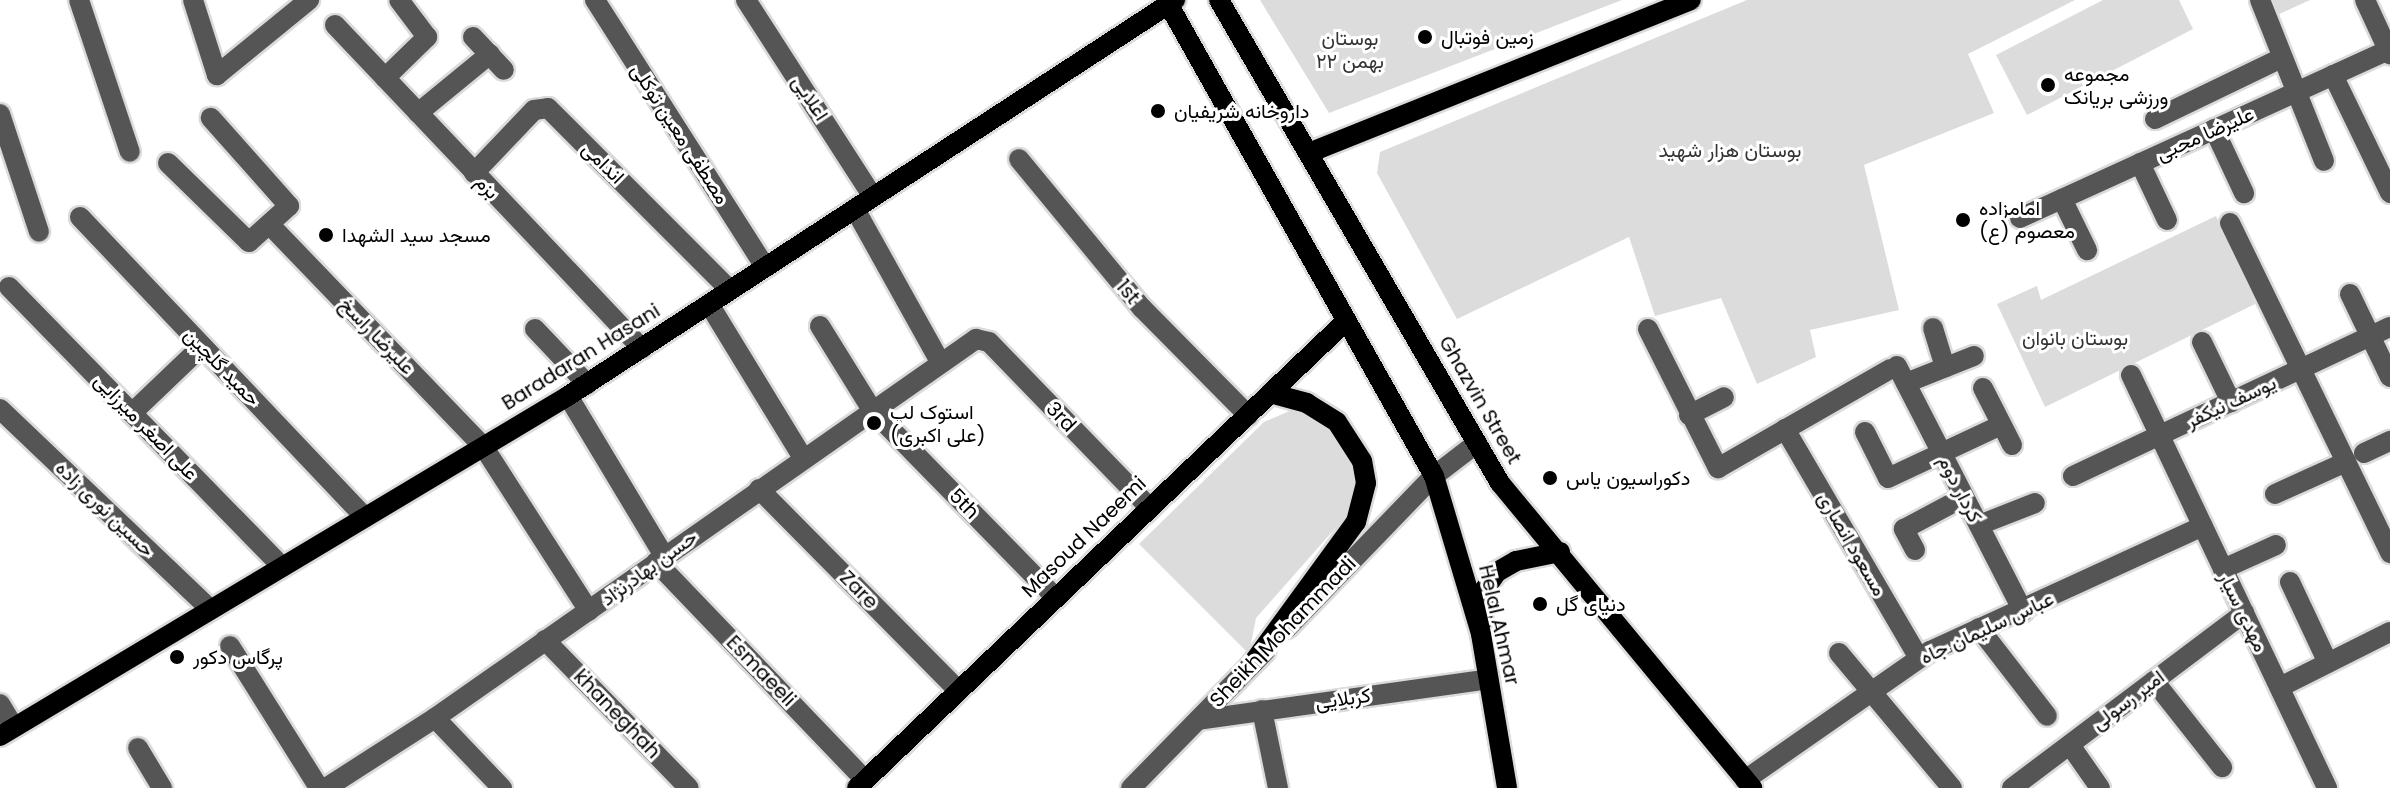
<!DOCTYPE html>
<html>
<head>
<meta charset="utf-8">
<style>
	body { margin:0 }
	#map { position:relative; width:2390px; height:788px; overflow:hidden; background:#fff; font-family:Poppins,Vazirmatn,sans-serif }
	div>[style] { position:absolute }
	.green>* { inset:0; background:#dcdcdc }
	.roads { filter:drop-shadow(2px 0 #dbdbdb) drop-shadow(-2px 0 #dbdbdb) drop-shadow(0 2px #dbdbdb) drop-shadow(0 -2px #dbdbdb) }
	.minor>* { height:20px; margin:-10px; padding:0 10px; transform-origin:10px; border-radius:10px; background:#555 }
	.major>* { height:20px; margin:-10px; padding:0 10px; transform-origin:10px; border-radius:10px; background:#000 }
	.dots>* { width:22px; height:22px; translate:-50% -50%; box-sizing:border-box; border:4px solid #fff; border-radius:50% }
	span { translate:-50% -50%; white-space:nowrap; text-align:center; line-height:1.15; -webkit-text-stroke:6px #fff; paint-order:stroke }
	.poi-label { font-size:20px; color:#000 }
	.left { translate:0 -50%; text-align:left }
	.park-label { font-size:20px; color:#333 }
	.street-label { font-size:20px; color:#000 }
</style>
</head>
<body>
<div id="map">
	<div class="green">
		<div style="clip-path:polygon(1260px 0,1622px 0,1329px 113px)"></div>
		<div style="clip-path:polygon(1747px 0,2075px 0,1968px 54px,1994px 113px,1864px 165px,1899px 310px,1810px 330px,1816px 357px,1757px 384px,1721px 298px,1655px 316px,1629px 237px,1457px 319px,1377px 173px,1380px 152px)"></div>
		<div style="clip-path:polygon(2103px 0,2179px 0,2193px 29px,2027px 115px,1996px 55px)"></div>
		<div style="clip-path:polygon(2269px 0,2310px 0,2275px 16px)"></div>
		<div style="clip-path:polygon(2216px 216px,2255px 304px,2045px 407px,1997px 304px,2037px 286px,2041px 300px)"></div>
		<div style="clip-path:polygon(1294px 409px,1318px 415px,1351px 453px,1360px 484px,1354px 507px,1256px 618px,1249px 654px,1139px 544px,1264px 422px)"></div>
	</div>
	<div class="roads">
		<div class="minor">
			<div style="left:79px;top:0;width:160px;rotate:71.5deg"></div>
			<div style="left:193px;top:0;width:79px;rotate:72.3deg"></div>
			<div style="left:217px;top:75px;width:119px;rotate:-39.2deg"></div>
			<div style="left:595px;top:0;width:317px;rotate:57.5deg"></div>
			<div style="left:746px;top:0;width:234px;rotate:57.2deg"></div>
			<div style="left:2260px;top:0;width:173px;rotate:68.3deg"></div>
			<div style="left:2365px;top:0;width:60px;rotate:65.2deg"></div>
			<div style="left:335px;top:25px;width:446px;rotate:46.5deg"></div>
			<div style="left:473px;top:37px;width:45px;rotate:46.8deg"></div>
			<div style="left:2333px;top:75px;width:131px;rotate:64.2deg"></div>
			<div style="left:385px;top:78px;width:59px;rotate:-44.3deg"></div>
			<div style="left:427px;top:37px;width:46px;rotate:-127.1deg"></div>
			<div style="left:418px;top:113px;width:93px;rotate:-39.3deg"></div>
			<div style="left:0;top:114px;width:124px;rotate:71.7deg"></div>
			<div style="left:2155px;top:119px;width:141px;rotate:-25.7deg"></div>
			<div style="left:2214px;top:129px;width:71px;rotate:64.9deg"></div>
			<div style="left:1019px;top:159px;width:193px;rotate:50.5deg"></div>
			<div style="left:1142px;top:308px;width:151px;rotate:45.3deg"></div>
			<div style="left:168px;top:163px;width:113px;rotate:44.3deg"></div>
			<div style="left:249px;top:242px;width:54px;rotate:-42deg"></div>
			<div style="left:289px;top:206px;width:118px;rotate:-131.6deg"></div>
			<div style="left:2140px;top:163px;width:63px;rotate:64.7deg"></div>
			<div style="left:474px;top:173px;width:87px;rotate:-46.4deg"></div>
			<div style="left:534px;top:110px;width:14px;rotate:-8deg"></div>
			<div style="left:548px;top:108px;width:257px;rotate:45deg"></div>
			<div style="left:2062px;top:199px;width:57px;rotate:63.9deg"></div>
			<div style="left:855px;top:209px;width:175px;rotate:60.9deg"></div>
			<div style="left:80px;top:217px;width:414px;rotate:46.5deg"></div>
			<div style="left:2020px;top:218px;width:407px;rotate:-24.5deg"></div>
			<div style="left:2230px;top:223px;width:367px;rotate:64.1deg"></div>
			<div style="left:270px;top:225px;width:307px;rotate:46.1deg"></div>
			<div style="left:483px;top:446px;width:196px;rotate:57.3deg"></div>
			<div style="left:9px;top:287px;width:391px;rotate:45.7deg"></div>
			<div style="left:2350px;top:294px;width:92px;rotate:64.3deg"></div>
			<div style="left:709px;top:304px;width:180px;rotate:58.6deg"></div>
			<div style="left:820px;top:326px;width:99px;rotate:58.2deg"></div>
			<div style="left:872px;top:410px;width:263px;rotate:45.6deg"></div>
			<div style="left:1933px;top:328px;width:41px;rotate:72.9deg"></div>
			<div style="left:535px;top:329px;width:76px;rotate:46.6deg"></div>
			<div style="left:1648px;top:329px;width:156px;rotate:63.3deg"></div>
			<div style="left:1718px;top:468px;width:198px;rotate:-29.9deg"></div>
			<div style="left:2202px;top:342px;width:67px;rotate:64.2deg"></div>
			<div style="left:1897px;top:366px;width:276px;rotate:62.8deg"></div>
			<div style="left:2131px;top:375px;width:457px;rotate:64.6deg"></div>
			<div style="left:1906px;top:383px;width:73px;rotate:-21.7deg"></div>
			<div style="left:1983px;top:388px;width:64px;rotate:63deg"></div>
			<div style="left:568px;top:396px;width:187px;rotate:59deg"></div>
			<div style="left:0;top:409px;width:291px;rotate:43.6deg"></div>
			<div style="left:132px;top:413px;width:97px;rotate:-43.7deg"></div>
			<div style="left:1689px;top:415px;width:39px;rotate:-27deg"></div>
			<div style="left:1785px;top:429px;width:265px;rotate:59.7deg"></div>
			<div style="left:1865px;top:432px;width:51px;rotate:63.4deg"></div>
			<div style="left:1888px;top:478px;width:125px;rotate:-25.1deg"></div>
			<div style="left:2364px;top:453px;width:29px;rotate:-25deg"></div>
			<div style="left:2073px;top:476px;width:350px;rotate:-25.2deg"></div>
			<div style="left:759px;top:489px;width:284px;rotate:45.3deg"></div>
			<div style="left:2275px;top:494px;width:78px;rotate:-24.3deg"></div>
			<div style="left:1979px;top:525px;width:60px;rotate:-21.4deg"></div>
			<div style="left:1915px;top:550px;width:24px;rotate:-118deg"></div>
			<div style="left:1904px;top:529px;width:68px;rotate:-28.1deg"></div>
			<div style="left:656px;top:562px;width:302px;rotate:46.2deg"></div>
			<div style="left:2223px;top:569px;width:58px;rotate:-24.4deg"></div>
			<div style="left:2290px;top:582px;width:89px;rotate:64.9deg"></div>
			<div style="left:1287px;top:628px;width:211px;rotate:-46deg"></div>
			<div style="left:1434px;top:476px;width:54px;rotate:-37.5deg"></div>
			<div style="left:1979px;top:628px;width:111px;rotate:52.3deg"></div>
			<div style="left:545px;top:640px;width:206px;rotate:45.8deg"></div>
			<div style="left:230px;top:646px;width:168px;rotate:57.9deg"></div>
			<div style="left:1839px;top:653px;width:176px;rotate:50.1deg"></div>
			<div style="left:2154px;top:681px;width:110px;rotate:51.7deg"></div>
			<div style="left:2280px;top:687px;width:123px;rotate:-26.6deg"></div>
			<div style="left:0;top:704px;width:27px;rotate:59deg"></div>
			<div style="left:1262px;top:710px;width:80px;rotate:78.4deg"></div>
			<div style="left:435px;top:718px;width:97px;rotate:46.3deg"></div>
			<div style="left:1198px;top:720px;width:293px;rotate:-8deg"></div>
			<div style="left:2070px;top:745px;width:52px;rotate:55.1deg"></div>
			<div style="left:138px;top:748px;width:47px;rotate:59deg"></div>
			<div style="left:1745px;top:780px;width:226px;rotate:-34.9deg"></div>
			<div style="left:1930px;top:651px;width:300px;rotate:-24.6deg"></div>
			<div style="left:326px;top:788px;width:130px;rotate:-32.7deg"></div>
			<div style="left:435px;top:718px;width:661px;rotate:-35.01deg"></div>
			<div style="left:976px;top:339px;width:13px;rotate:13deg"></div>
			<div style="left:989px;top:342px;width:231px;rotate:45.9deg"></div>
			<div style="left:1131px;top:788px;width:192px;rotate:-45.6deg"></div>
			<div style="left:2012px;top:788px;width:291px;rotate:-37deg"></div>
		</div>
		<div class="major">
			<div style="left:1166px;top:0;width:546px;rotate:60.62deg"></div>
			<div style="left:1434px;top:476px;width:165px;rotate:73.4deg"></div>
			<div style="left:1481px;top:634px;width:156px;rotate:80.4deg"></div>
			<div style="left:1219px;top:0;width:559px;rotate:59.81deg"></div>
			<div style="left:1500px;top:483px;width:396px;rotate:50.4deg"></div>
			<div style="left:1311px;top:152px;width:409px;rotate:-21.8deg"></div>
			<div style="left:1482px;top:621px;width:32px;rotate:-85deg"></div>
			<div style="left:1485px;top:589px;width:21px;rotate:-55deg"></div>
			<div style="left:1497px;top:572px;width:22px;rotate:-30deg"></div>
			<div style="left:1516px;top:561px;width:45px;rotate:-11.6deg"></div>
			<div style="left:1253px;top:663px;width:175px;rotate:-53.9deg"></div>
			<div style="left:1356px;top:522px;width:40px;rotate:-75.6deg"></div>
			<div style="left:1366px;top:483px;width:22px;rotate:-100deg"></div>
			<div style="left:1362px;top:461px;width:46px;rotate:-122.7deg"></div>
			<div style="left:1337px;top:422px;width:36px;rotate:-148deg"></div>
			<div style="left:1307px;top:403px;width:38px;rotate:-165deg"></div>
			<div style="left:0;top:736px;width:662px;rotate:-30.9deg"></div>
			<div style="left:568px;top:396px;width:725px;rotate:-33.12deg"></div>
			<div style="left:857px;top:788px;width:675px;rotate:-43.68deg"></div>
		</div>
	</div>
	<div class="dots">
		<div style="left:1425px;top:37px;background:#000"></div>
		<div style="left:2048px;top:85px;background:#000"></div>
		<div style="left:1158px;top:111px;background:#000"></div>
		<div style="left:1963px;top:220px;background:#000"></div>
		<div style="left:326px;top:235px;background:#000"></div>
		<div style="left:874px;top:423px;background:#000"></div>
		<div style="left:1550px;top:478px;background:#000"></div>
		<div style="left:1540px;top:604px;background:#000"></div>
		<div style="left:177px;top:657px;background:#000"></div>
	</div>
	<div class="poi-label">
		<span class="left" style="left:1441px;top:37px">زمین فوتبال</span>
		<span class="left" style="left:2064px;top:86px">مجموعه<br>ورزشی بریانک</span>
		<span class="left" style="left:1174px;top:111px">داروخانه شریفیان</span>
		<span class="left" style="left:1979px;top:220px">امامزاده<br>معصوم (ع)</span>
		<span class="left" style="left:342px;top:235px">مسجد سید الشهدا</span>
		<span class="left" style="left:890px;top:424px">استوک لپ<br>(علی اکبری)</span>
		<span class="left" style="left:1566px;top:478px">دکوراسیون یاس</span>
		<span class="left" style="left:1556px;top:604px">دنیای گل</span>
		<span class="left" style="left:193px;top:657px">پرگاس دکور</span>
	</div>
	<div class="park-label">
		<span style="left:1350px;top:50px">بوستان<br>۲۲ بهمن</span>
		<span style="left:1730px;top:150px">بوستان هزار شهید</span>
		<span style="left:2075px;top:338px">بوستان بانوان</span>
	</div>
	<div class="street-label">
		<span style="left:810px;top:98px;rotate:57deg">اعلایی</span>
		<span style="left:680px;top:134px;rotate:57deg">مصطفی معین توکلی</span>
		<span style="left:2205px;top:134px;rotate:-24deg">علیرضا محبی</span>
		<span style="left:603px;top:163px;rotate:45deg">اندامی</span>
		<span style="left:487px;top:187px;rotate:46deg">بزم</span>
		<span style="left:1128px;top:292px;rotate:50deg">1st</span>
		<span style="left:377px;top:336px;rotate:46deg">علیرضا راسخ</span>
		<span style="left:581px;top:357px;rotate:-32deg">Baradaran Hasani</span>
		<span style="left:222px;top:367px;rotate:46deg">حمید گلچین</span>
		<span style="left:1480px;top:400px;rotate:60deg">Ghazvin Street</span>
		<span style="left:2231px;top:402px;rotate:-25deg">یوسف نیکفر</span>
		<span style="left:1061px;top:417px;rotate:46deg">3rd</span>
		<span style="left:146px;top:427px;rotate:46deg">علی اصغر میرزایی</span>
		<span style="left:1960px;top:489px;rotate:63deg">کردار دوم</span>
		<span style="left:964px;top:504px;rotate:46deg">5th</span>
		<span style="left:105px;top:509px;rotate:44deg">حسین نوری زاده</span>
		<span style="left:1084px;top:537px;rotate:-44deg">Masoud Naeemi</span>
		<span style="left:1852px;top:544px;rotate:60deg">مسعود انصاری</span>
		<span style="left:649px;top:568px;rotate:-36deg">حسن بهادرنژاد</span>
		<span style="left:859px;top:590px;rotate:45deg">Zare</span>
		<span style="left:2243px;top:612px;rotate:64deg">مهدی سیار</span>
		<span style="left:1499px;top:625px;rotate:77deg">Helal Ahmar</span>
		<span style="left:1987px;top:628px;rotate:-25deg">عباس سلیمان جاه</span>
		<span style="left:1283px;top:632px;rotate:-46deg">Sheikh Mohammadi</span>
		<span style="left:761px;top:671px;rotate:46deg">Esmaeeli</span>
		<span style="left:1343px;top:699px;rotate:-8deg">کربلایی</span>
		<span style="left:2128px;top:700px;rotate:-37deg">امیر رسولی</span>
		<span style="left:617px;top:714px;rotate:46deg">khaneghah</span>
	</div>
</div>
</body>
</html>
